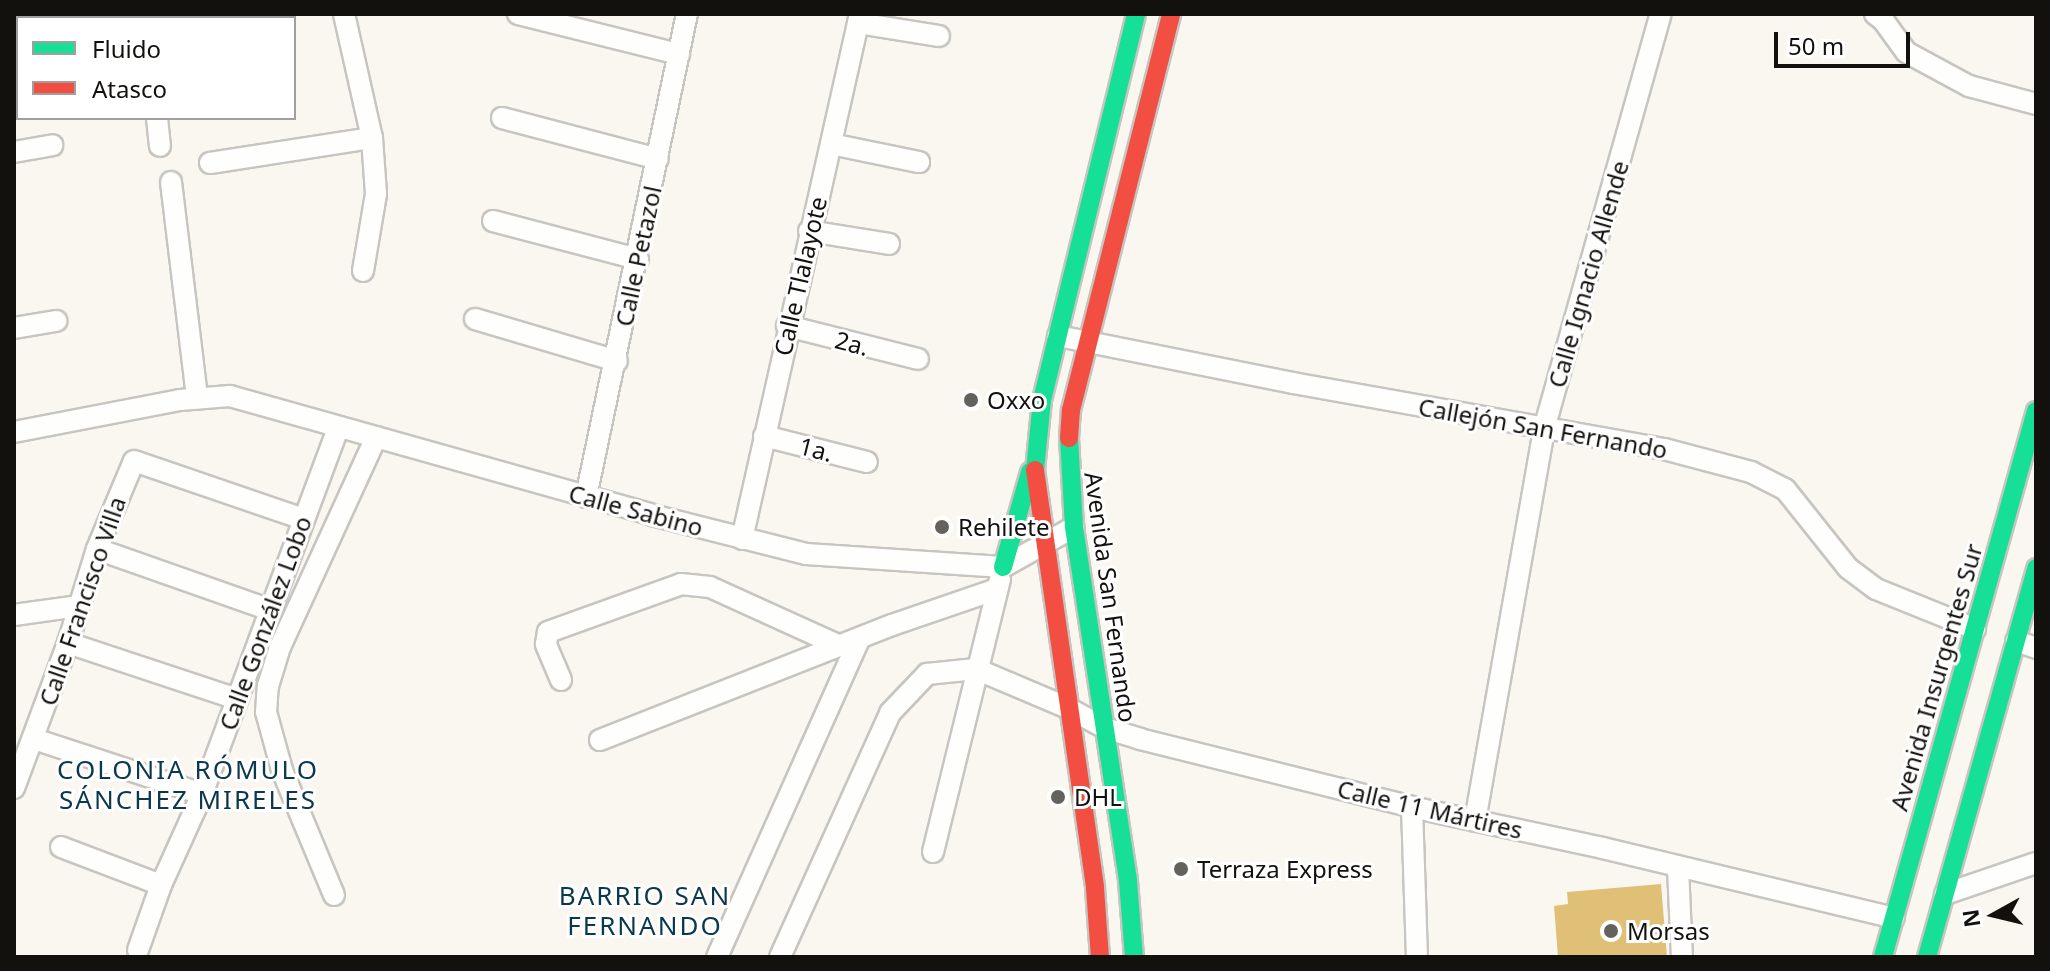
<!DOCTYPE html>
<html>
<head>
<meta charset="utf-8">
<style>
	body { margin:0 }
	#map { position:relative; width:2050px; height:971px; overflow:hidden; background:#faf7f0; font-family:"Noto Sans",sans-serif }
	div>[style] { position:absolute }
	.water>* { inset:0; background:#e0c076 }
	.roads { filter:drop-shadow(2px 0 #c7c5c0) drop-shadow(-2px 0 #c7c5c0) drop-shadow(0 2px #c7c5c0) drop-shadow(0 -2px #c7c5c0) }
	.street>* { height:20px; margin:-10px; padding:0 10px; transform-origin:10px; border-radius:10px; background:#fefefd }
	.fast>* { height:18px; margin:-9px; padding:0 9px; transform-origin:9px; border-radius:9px; background:#16e098 }
	.jam>* { height:18px; margin:-9px; padding:0 9px; transform-origin:9px; border-radius:9px; background:#f24e42 }
	.dots>* { width:22px; height:22px; translate:-50% -50%; box-sizing:border-box; border:4px solid #fff; border-radius:50% }
	span { translate:-50% -50%; white-space:nowrap; text-align:center; line-height:1.15; -webkit-text-stroke:6px #fff; paint-order:stroke }
	.street-label { font-size:24px; color:#13110d }
	.poi-label { font-size:24px; color:#13110d }
	.left { translate:0 -50%; text-align:left }
	.neighbourhood-label { font-size:26px; color:#0a384d; letter-spacing:2px }
	.frame { position:absolute; inset:0; border:16px solid #13110d; pointer-events:none }
	.legend { position:absolute; left:16px; top:16px; width:280px; height:104px; box-sizing:border-box; background:#fff; border:2px solid #a1a09e; margin:0; padding:10px 14px; list-style:none; font-size:24px; color:#13110d }
	.legend li { display:flex; align-items:center; gap:16px; height:40px }
	.legend b { width:40px; border:2px solid #a1a09e }
	.north { position:absolute; left:1954px; top:875px; width:80px; height:80px; -webkit-text-stroke:6px #fff; paint-order:stroke; rotate:262deg; font-size:22px; font-weight:700; line-height:32px; text-align:center; color:#13110d }
	.north::after { content:''; display:block; margin:auto; width:28px; height:36px; background:#13110d; clip-path:polygon(50% 0,100% 100%,50% 72%,0 100%) }
	.scale { position:absolute; left:1774px; top:32px; width:136px; height:36px; box-sizing:border-box; border:4px solid #13110d; border-top:0; padding-left:10px; font-size:24px; line-height:28px; white-space:nowrap; color:#13110d; -webkit-text-stroke:6px #fff; paint-order:stroke }
</style>
</head>
<body>
<div id="map">
	<div class="water">
		<div style="clip-path:polygon(1661px 884px,1667px 957px,1558px 957px,1554px 906px,1568px 904px,1567px 892px)"></div>
	</div>
	<div class="roads">
		<div class="street">
			<div style="left:74px;top:14px;width:4px;rotate:76deg"></div>
			<div style="left:344px;top:14px;width:127px;rotate:77.3deg"></div>
			<div style="left:372px;top:138px;width:56px;rotate:85.9deg"></div>
			<div style="left:376px;top:194px;width:78px;rotate:99.6deg"></div>
			<div style="left:518px;top:14px;width:166px;rotate:14deg"></div>
			<div style="left:1875px;top:14px;width:10px;rotate:37deg"></div>
			<div style="left:1883px;top:20px;width:39px;rotate:54deg"></div>
			<div style="left:1906px;top:52px;width:72px;rotate:28.4deg"></div>
			<div style="left:1969px;top:86px;width:69px;rotate:15deg"></div>
			<div style="left:158px;top:18px;width:4px;rotate:-90deg"></div>
			<div style="left:858px;top:23px;width:82px;rotate:9.1deg"></div>
			<div style="left:14px;top:73px;width:4px;rotate:-14deg"></div>
			<div style="left:157px;top:118px;width:28px;rotate:84deg"></div>
			<div style="left:502px;top:118px;width:161px;rotate:14.7deg"></div>
			<div style="left:831px;top:144px;width:90px;rotate:11.6deg"></div>
			<div style="left:14px;top:152px;width:39px;rotate:-10deg"></div>
			<div style="left:210px;top:163px;width:164px;rotate:-8.8deg"></div>
			<div style="left:171px;top:182px;width:218px;rotate:83.1deg"></div>
			<div style="left:493px;top:221px;width:150px;rotate:14.7deg"></div>
			<div style="left:809px;top:231px;width:81px;rotate:9.2deg"></div>
			<div style="left:475px;top:319px;width:148px;rotate:16.5deg"></div>
			<div style="left:787px;top:326px;width:135px;rotate:14.1deg"></div>
			<div style="left:14px;top:328px;width:43px;rotate:-9.5deg"></div>
			<div style="left:1058px;top:336px;width:240px;rotate:11.3deg"></div>
			<div style="left:1293px;top:383px;width:377px;rotate:10.1deg"></div>
			<div style="left:1664px;top:449px;width:90px;rotate:14.8deg"></div>
			<div style="left:1751px;top:472px;width:38px;rotate:27deg"></div>
			<div style="left:1785px;top:489px;width:101px;rotate:51.4deg"></div>
			<div style="left:1848px;top:568px;width:35px;rotate:37deg"></div>
			<div style="left:1876px;top:589px;width:107px;rotate:22deg"></div>
			<div style="left:14px;top:432px;width:169px;rotate:-10.9deg"></div>
			<div style="left:180px;top:400px;width:50px;rotate:-4.6deg"></div>
			<div style="left:230px;top:396px;width:438px;rotate:15.7deg"></div>
			<div style="left:652px;top:515px;width:159px;rotate:14.2deg"></div>
			<div style="left:806px;top:554px;width:197px;rotate:3.8deg"></div>
			<div style="left:1003px;top:567px;width:81px;rotate:-29.4deg"></div>
			<div style="left:764px;top:436px;width:106px;rotate:14.2deg"></div>
			<div style="left:586px;top:497px;width:493px;rotate:-78.2deg"></div>
			<div style="left:742px;top:539px;width:538px;rotate:-77.33deg"></div>
			<div style="left:97px;top:549px;width:183px;rotate:19.4deg"></div>
			<div style="left:14px;top:615px;width:66px;rotate:-7.9deg"></div>
			<div style="left:2016px;top:641px;width:21px;rotate:19deg"></div>
			<div style="left:68px;top:643px;width:178px;rotate:18.3deg"></div>
			<div style="left:561px;top:680px;width:39px;rotate:-113deg"></div>
			<div style="left:546px;top:644px;width:12px;rotate:-81deg"></div>
			<div style="left:548px;top:632px;width:141px;rotate:-19.8deg"></div>
			<div style="left:681px;top:584px;width:29px;rotate:6deg"></div>
			<div style="left:710px;top:587px;width:143px;rotate:24.4deg"></div>
			<div style="left:34px;top:739px;width:177px;rotate:18.1deg"></div>
			<div style="left:600px;top:740px;width:314px;rotate:-21.5deg"></div>
			<div style="left:892px;top:625px;width:111px;rotate:-18.9deg"></div>
			<div style="left:14px;top:788px;width:155px;rotate:-69.6deg"></div>
			<div style="left:68px;top:643px;width:98px;rotate:-72.9deg"></div>
			<div style="left:97px;top:549px;width:95px;rotate:-67.2deg"></div>
			<div style="left:134px;top:461px;width:179px;rotate:18.9deg"></div>
			<div style="left:1412px;top:807px;width:150px;rotate:88.1deg"></div>
			<div style="left:1475px;top:821px;width:398px;rotate:-80deg"></div>
			<div style="left:1544px;top:429px;width:431px;rotate:-74.3deg"></div>
			<div style="left:61px;top:847px;width:107px;rotate:20.8deg"></div>
			<div style="left:933px;top:852px;width:281px;rotate:-76.2deg"></div>
			<div style="left:1678px;top:867px;width:90px;rotate:87.5deg"></div>
			<div style="left:1945px;top:894px;width:96px;rotate:-18.8deg"></div>
			<div style="left:334px;top:895px;width:135px;rotate:-112.6deg"></div>
			<div style="left:282px;top:770px;width:60px;rotate:-105.4deg"></div>
			<div style="left:266px;top:712px;width:26px;rotate:-86deg"></div>
			<div style="left:268px;top:686px;width:41px;rotate:-72.9deg"></div>
			<div style="left:280px;top:647px;width:231px;rotate:-65.4deg"></div>
			<div style="left:138px;top:950px;width:69px;rotate:-70.5deg"></div>
			<div style="left:161px;top:885px;width:100px;rotate:-65.7deg"></div>
			<div style="left:202px;top:794px;width:390px;rotate:-69.6deg"></div>
			<div style="left:717px;top:957px;width:348px;rotate:-65.9deg"></div>
			<div style="left:780px;top:957px;width:268px;rotate:-65.7deg"></div>
			<div style="left:890px;top:713px;width:54px;rotate:-46.5deg"></div>
			<div style="left:927px;top:674px;width:49px;rotate:-5.8deg"></div>
			<div style="left:976px;top:669px;width:100px;rotate:23deg"></div>
			<div style="left:1068px;top:708px;width:42px;rotate:28.4deg"></div>
			<div style="left:1105px;top:728px;width:37px;rotate:17deg"></div>
			<div style="left:1140px;top:739px;width:280px;rotate:14deg"></div>
			<div style="left:1412px;top:807px;width:195px;rotate:12.1deg"></div>
			<div style="left:1603px;top:848px;width:299px;rotate:13.5deg"></div>
		</div>
		<div class="fast">
			<div style="left:1069px;top:438px;width:89px;rotate:86.8deg"></div>
			<div style="left:1074px;top:527px;width:358px;rotate:81.3deg"></div>
			<div style="left:1128px;top:881px;width:76px;rotate:85.5deg"></div>
			<div style="left:1035px;top:470px;width:70px;rotate:-84.3deg"></div>
			<div style="left:1042px;top:400px;width:397px;rotate:-76.3deg"></div>
			<div style="left:1003px;top:567px;width:99px;rotate:-74.1deg"></div>
			<div style="left:1883px;top:957px;width:567px;rotate:-74.35deg"></div>
			<div style="left:1927px;top:957px;width:404px;rotate:-74.3deg"></div>
		</div>
		<div class="jam">
			<div style="left:1069px;top:438px;width:28px;rotate:-86deg"></div>
			<div style="left:1071px;top:410px;width:408px;rotate:-75.8deg"></div>
			<div style="left:1035px;top:470px;width:422px;rotate:81.8deg"></div>
			<div style="left:1095px;top:888px;width:69px;rotate:85.9deg"></div>
		</div>
	</div>
	<div class="dots">
		<div style="left:971px;top:400px;background:#64625c"></div>
		<div style="left:942px;top:527px;background:#64625c"></div>
		<div style="left:1058px;top:797px;background:#64625c"></div>
		<div style="left:1181px;top:869px;background:#64625c"></div>
		<div style="left:1611px;top:931px;background:#64625c"></div>
	</div>
	<div class="street-label">
		<span style="left:638px;top:256px;rotate:-78deg">Calle Petazol</span>
		<span style="left:1588px;top:274px;rotate:-74deg">Calle Ignacio Allende</span>
		<span style="left:800px;top:276px;rotate:-77deg">Calle Tlalayote</span>
		<span style="left:852px;top:343px;rotate:14deg">2a.</span>
		<span style="left:1543px;top:428px;rotate:10deg">Callejón San Fernando</span>
		<span style="left:816px;top:449px;rotate:14deg">1a.</span>
		<span style="left:636px;top:510px;rotate:15deg">Calle Sabino</span>
		<span style="left:1111px;top:597px;rotate:82deg">Avenida San Fernando</span>
		<span style="left:82px;top:601px;rotate:-71deg">Calle Francisco Villa</span>
		<span style="left:265px;top:623px;rotate:-70deg">Calle González Lobo</span>
		<span style="left:1936px;top:677px;rotate:-74deg">Avenida Insurgentes Sur</span>
		<span style="left:1430px;top:809px;rotate:13deg">Calle 11 Mártires</span>
	</div>
	<div class="poi-label">
		<span class="left" style="left:987px;top:400px">Oxxo</span>
		<span class="left" style="left:958px;top:527px">Rehilete</span>
		<span class="left" style="left:1074px;top:797px">DHL</span>
		<span class="left" style="left:1197px;top:869px">Terraza Express</span>
		<span class="left" style="left:1627px;top:931px">Morsas</span>
	</div>
	<div class="neighbourhood-label">
		<span style="left:188px;top:785px">COLONIA RÓMULO<br>SÁNCHEZ MIRELES</span>
		<span style="left:645px;top:911px">BARRIO SAN<br>FERNANDO</span>
	</div>
	<div class="frame"></div>
	<ul class="legend">
	<li><b style="height:10px;background:#16e098"></b>Fluido</li>
	<li><b style="height:10px;background:#f24e42"></b>Atasco</li>
	</ul>
	<div class="north">N</div>
	<div class="scale">50 m</div>
</div>
</body>
</html>
